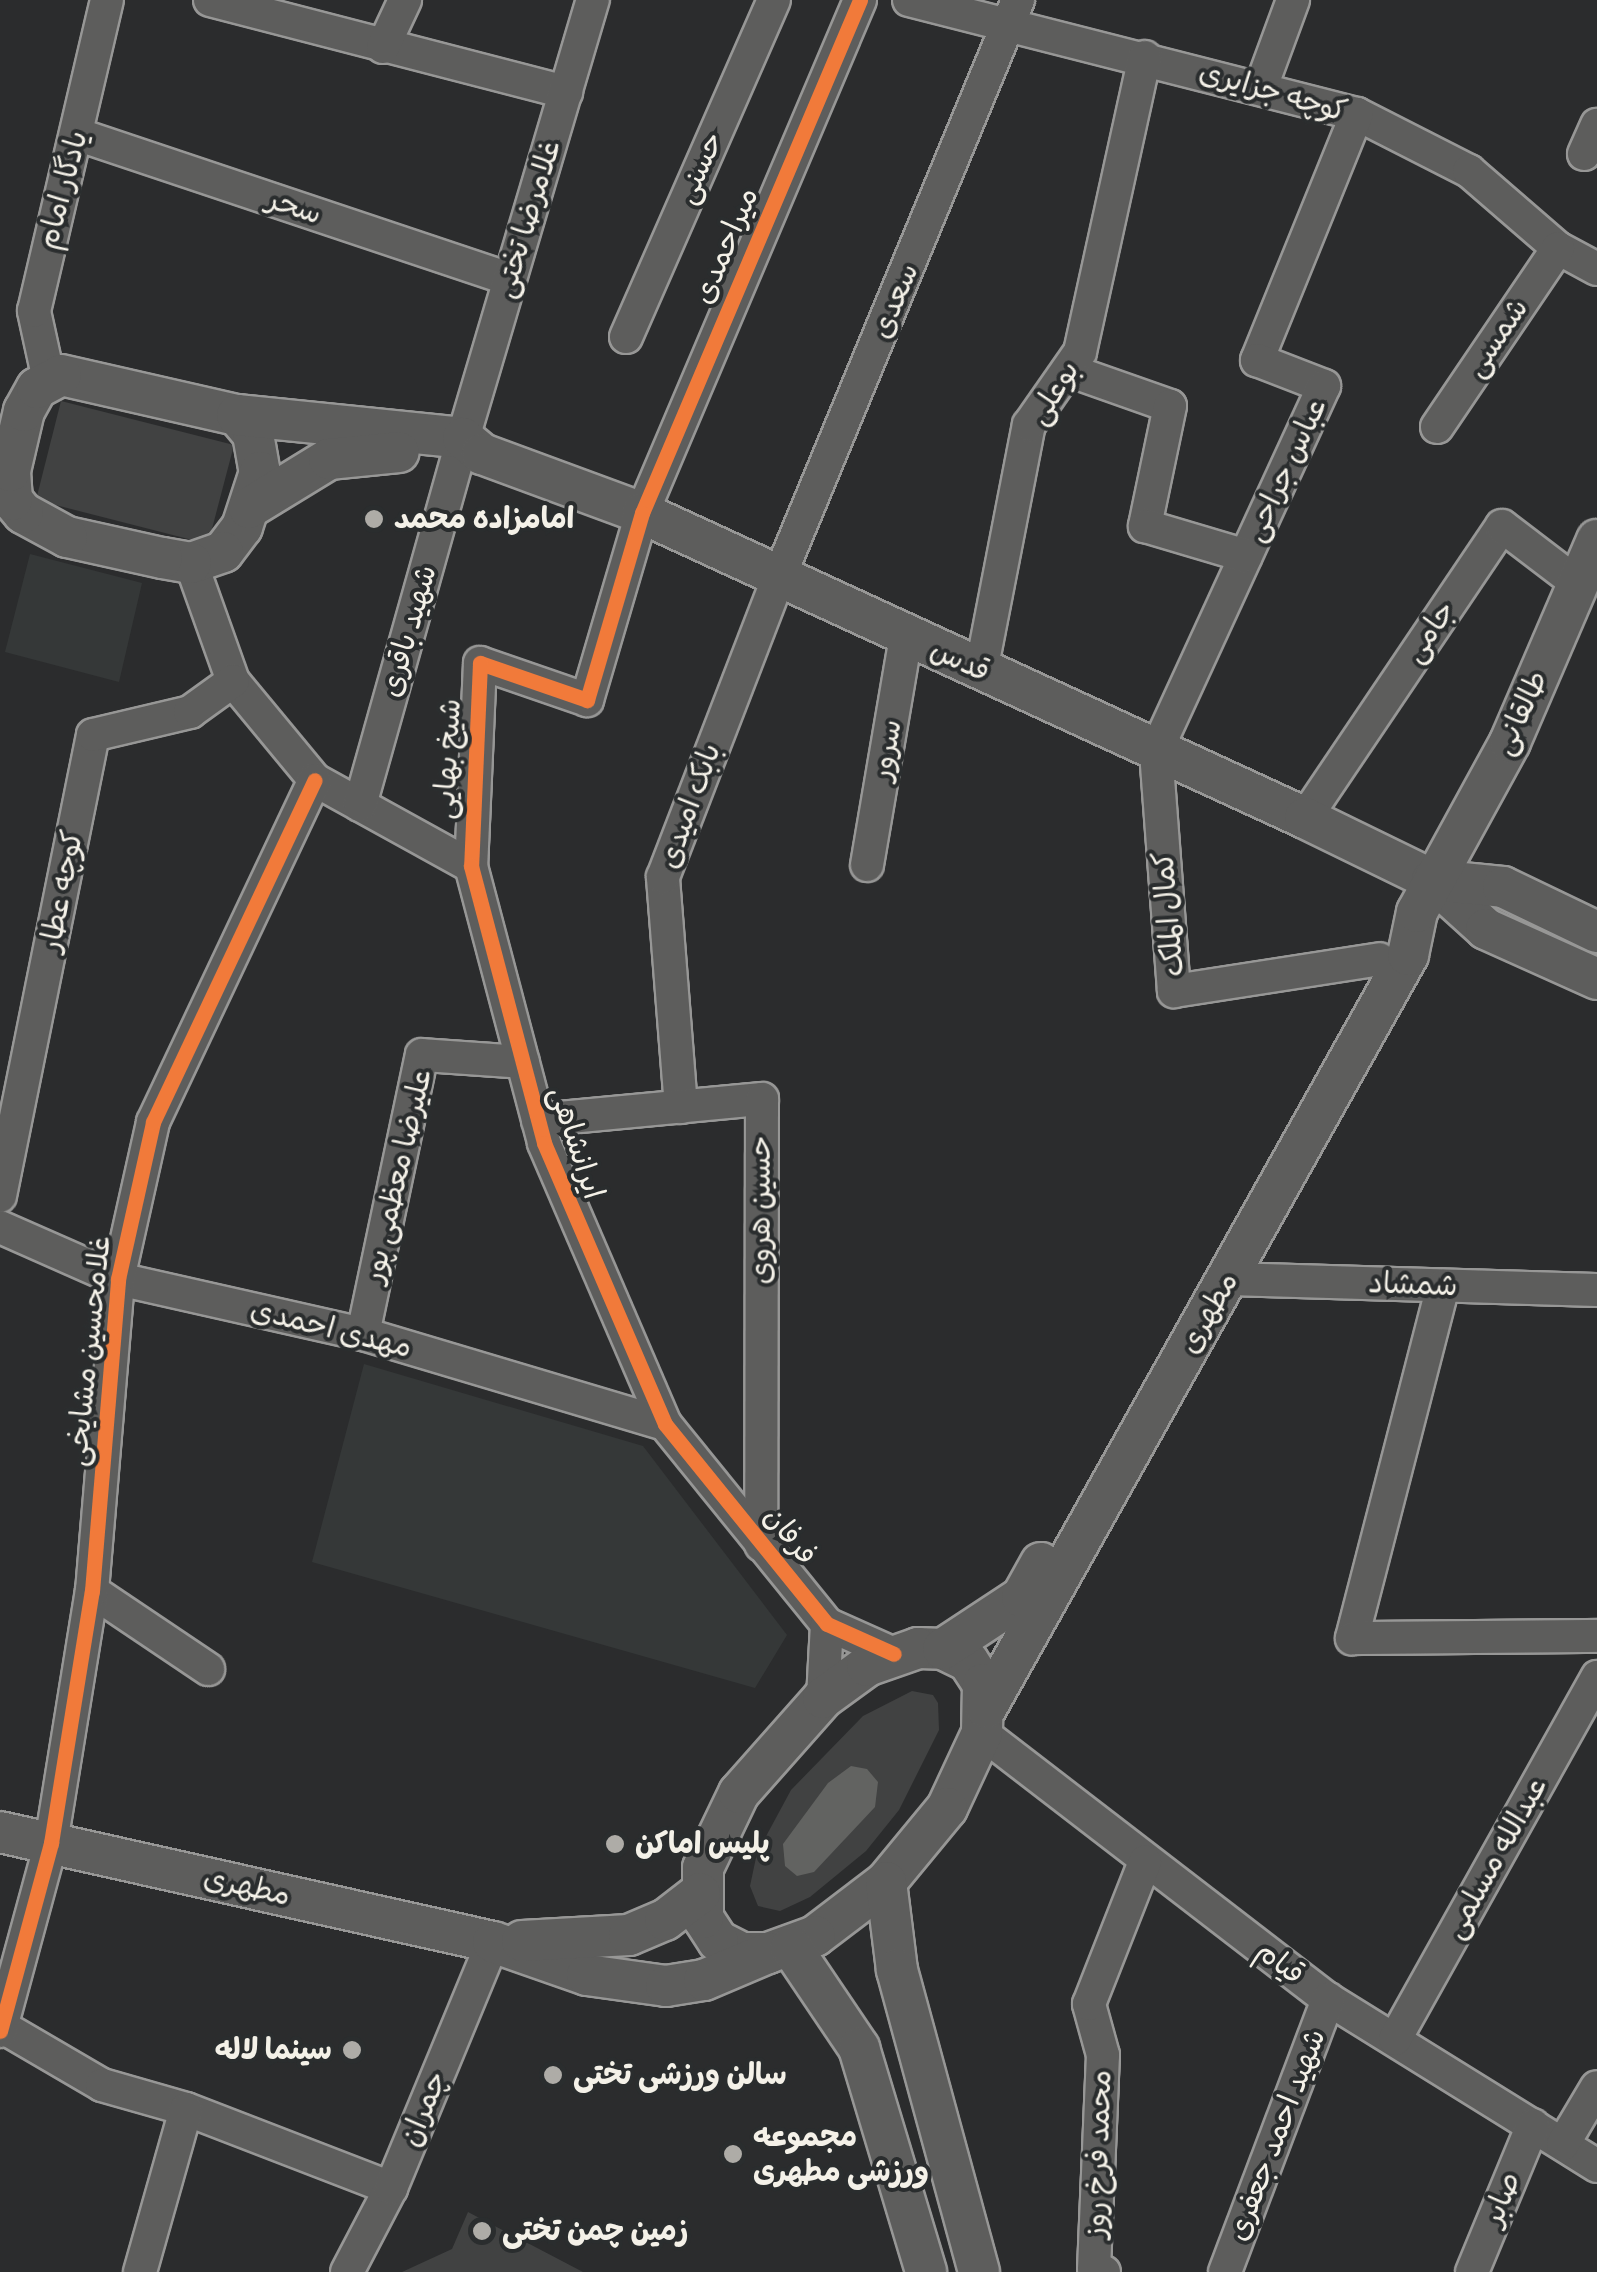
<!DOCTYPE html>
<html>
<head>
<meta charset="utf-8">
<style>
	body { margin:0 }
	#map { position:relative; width:1597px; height:2272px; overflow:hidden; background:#2b2c2d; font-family:Pangolin,"Playpen Sans Arabic",sans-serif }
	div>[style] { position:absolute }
	.built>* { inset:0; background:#353838 }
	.green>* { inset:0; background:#414242 }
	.water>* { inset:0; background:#626361 }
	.roads { filter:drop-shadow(2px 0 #979796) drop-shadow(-2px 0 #979796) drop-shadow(0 2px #979796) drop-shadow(0 -2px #979796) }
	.minor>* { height:32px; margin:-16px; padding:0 16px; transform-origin:16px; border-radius:16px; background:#5d5d5c }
	.major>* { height:40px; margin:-20px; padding:0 20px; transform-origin:20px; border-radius:20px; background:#5d5d5c }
	.cycleway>* { height:15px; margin:-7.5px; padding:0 7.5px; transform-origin:7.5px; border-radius:7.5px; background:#f17a3a }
	.dots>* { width:28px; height:28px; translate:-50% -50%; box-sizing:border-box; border:5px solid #2a2d2e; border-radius:50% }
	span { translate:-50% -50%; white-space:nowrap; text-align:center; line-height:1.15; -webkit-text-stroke:8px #2a2d2e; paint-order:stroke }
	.street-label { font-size:30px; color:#f4f1e8 }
	.poi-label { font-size:30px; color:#f4f1e8; font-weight:700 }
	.left { translate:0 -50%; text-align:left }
	.right { translate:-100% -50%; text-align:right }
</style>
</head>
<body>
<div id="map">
	<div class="built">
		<div style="clip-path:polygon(30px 554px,142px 583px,119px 682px,5px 652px)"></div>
		<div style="clip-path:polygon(364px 1364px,643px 1446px,787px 1635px,755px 1688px,312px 1562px)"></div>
	</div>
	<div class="green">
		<div style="clip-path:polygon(61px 401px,234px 445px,208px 544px,36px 500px)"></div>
		<div style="clip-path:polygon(912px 1691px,933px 1695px,938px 1703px,939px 1730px,899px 1810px,866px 1851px,810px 1897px,780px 1911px,758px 1906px,750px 1886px,757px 1853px,791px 1790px,863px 1716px)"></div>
		<div style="clip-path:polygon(468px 2212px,583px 2272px,402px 2272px,452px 2249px)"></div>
	</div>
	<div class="water">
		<div style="clip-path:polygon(851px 1766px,867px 1769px,878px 1782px,875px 1807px,814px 1872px,797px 1876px,785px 1866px,783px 1844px,828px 1783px)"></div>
	</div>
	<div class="roads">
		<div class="minor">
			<div style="left:210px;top:0;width:368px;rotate:14.5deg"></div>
			<div style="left:860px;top:0;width:557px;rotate:113.02deg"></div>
			<div style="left:642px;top:513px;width:195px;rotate:106.4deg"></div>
			<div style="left:587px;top:700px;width:113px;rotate:-160.9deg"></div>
			<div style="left:480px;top:663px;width:203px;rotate:92.5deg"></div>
			<div style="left:471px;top:866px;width:286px;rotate:75.2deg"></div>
			<div style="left:544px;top:1143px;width:306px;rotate:66.7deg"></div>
			<div style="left:665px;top:1424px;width:257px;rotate:51deg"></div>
			<div style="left:827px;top:1624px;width:73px;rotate:24.1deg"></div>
			<div style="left:909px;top:0;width:462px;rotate:14.3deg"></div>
			<div style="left:1357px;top:114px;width:126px;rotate:27deg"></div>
			<div style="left:1469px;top:171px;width:118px;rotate:40.9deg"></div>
			<div style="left:1558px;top:248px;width:44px;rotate:28.3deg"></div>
			<div style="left:383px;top:47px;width:52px;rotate:-64.9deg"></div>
			<div style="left:1261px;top:87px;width:93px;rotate:-69.8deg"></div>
			<div style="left:1357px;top:114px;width:266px;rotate:112.1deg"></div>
			<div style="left:1257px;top:360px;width:72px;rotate:21.2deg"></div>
			<div style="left:1324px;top:386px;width:403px;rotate:114.7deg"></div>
			<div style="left:1156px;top:752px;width:240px;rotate:85.7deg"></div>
			<div style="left:1174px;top:991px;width:208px;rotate:-8.8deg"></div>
			<div style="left:79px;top:135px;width:454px;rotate:18.5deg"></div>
			<div style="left:1584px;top:154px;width:32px;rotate:-66deg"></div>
			<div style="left:626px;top:337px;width:368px;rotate:-66.3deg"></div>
			<div style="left:1068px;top:370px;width:108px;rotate:19.4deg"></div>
			<div style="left:1170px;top:406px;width:123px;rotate:101.8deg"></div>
			<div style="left:1145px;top:526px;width:105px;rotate:16.5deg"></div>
			<div style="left:49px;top:380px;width:71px;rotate:-102.3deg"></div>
			<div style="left:34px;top:311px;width:319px;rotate:-76.8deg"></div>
			<div style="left:1437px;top:427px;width:216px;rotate:-55.9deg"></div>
			<div style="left:463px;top:438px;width:457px;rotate:-73.5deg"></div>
			<div style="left:191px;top:563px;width:125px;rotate:70.4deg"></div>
			<div style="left:233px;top:681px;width:129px;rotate:50.4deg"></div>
			<div style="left:315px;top:780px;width:178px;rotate:28.9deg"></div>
			<div style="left:981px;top:671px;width:251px;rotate:-79deg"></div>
			<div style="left:1029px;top:425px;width:89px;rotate:-55.1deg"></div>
			<div style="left:1080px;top:352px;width:302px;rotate:-77.6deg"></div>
			<div style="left:360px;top:805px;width:362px;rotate:-74.3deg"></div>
			<div style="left:1305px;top:818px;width:352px;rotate:-56deg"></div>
			<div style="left:1502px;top:526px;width:96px;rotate:37.3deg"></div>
			<div style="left:867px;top:865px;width:232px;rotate:-80.3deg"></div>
			<div style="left:681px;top:1107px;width:231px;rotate:-94.5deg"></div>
			<div style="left:663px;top:877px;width:322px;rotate:-68.9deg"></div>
			<div style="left:779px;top:577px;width:625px;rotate:-67.5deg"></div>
			<div style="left:538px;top:1120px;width:225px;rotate:-5.4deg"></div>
			<div style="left:762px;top:1099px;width:446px;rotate:90.1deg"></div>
			<div style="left:0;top:1196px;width:470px;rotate:-78.6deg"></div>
			<div style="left:93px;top:735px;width:100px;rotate:-13.3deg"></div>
			<div style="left:190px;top:712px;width:53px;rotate:-35.8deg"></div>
			<div style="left:0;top:1227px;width:129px;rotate:23.8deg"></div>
			<div style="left:118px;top:1279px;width:251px;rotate:12.7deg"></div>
			<div style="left:363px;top:1334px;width:315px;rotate:16.6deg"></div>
			<div style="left:1229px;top:1279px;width:368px;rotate:1.7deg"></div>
			<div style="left:1443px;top:1286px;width:364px;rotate:104.5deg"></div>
			<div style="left:1352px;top:1638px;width:245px;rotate:-0.5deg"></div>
			<div style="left:363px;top:1334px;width:285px;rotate:-78.1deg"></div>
			<div style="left:422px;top:1055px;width:101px;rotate:4deg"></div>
			<div style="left:92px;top:1591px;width:140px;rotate:33.9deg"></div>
			<div style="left:823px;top:1698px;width:74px;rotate:-86.9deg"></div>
			<div style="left:982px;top:1733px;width:436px;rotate:37.6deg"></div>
			<div style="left:1328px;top:1999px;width:317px;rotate:31.8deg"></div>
			<div style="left:1px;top:2026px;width:117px;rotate:30.3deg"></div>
			<div style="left:102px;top:2085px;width:87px;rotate:15.9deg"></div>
			<div style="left:186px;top:2109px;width:220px;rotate:21.1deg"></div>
			<div style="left:0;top:2031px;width:195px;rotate:-74.8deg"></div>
			<div style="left:51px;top:1843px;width:255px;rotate:-80.8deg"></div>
			<div style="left:92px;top:1591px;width:313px;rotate:-85.2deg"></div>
			<div style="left:118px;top:1279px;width:161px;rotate:-77.4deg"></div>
			<div style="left:153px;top:1122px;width:378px;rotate:-64.7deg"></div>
			<div style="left:1395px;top:2039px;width:415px;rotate:-60.8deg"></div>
			<div style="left:1563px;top:2144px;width:66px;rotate:-59.2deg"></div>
			<div style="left:140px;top:2272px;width:169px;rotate:-74.2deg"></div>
			<div style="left:347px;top:2272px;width:95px;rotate:-62.4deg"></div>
			<div style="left:391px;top:2188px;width:266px;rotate:-67.5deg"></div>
			<div style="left:1104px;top:2272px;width:10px;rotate:-163deg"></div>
			<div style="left:1094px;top:2269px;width:214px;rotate:-87.6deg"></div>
			<div style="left:1103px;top:2055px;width:53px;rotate:-105.4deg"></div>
			<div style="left:1089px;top:2004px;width:153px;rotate:-68.5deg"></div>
			<div style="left:1225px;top:2272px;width:292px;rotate:-69.3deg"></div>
			<div style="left:1472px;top:2272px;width:159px;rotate:-67.5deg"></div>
		</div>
		<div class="major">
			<div style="left:61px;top:375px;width:180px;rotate:12.8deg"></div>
			<div style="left:237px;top:415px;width:25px;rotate:50deg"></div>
			<div style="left:253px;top:434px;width:39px;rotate:80deg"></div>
			<div style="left:260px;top:472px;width:58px;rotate:108.1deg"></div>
			<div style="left:242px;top:527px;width:31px;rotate:127deg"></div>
			<div style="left:223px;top:552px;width:34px;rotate:161deg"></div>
			<div style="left:191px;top:563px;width:29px;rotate:-170deg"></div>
			<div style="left:162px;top:558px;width:97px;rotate:-167.5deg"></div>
			<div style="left:67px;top:537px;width:50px;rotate:-151.4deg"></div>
			<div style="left:23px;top:513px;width:17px;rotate:-130deg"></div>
			<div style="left:12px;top:500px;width:29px;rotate:-94deg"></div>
			<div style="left:10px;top:471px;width:62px;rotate:-76.9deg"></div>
			<div style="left:24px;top:411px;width:26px;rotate:-61deg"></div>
			<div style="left:37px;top:388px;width:27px;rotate:-28deg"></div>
			<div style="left:237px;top:415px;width:227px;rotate:5.8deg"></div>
			<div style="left:463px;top:438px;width:25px;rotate:40deg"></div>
			<div style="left:482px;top:454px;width:171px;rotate:20.2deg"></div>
			<div style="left:642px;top:513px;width:730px;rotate:24.7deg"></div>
			<div style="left:1305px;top:818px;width:141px;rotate:26deg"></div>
			<div style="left:1432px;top:880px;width:73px;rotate:42.2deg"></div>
			<div style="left:1486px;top:929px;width:122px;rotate:24.2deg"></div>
			<div style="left:249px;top:508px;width:94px;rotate:-31.5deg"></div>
			<div style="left:329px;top:459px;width:70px;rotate:-5.7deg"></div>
			<div style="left:1432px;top:880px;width:71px;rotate:5.6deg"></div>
			<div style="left:1503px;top:887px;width:104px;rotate:25.6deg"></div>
			<div style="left:918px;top:1648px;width:25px;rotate:2deg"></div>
			<div style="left:943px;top:1649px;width:28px;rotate:26deg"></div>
			<div style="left:968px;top:1661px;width:27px;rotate:57deg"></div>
			<div style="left:983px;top:1684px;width:49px;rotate:91.2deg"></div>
			<div style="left:982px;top:1733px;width:83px;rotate:115deg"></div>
			<div style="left:947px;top:1808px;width:96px;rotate:129.5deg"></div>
			<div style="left:886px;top:1882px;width:89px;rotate:142.7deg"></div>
			<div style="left:815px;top:1936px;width:50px;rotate:160.1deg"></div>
			<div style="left:768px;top:1953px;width:26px;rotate:180deg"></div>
			<div style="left:742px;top:1953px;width:27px;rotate:-153deg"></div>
			<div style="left:718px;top:1941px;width:27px;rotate:-123deg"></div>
			<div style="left:703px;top:1918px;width:50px;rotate:-90deg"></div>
			<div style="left:703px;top:1868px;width:83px;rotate:-64.4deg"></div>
			<div style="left:739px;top:1793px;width:127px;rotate:-48.5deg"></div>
			<div style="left:823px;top:1698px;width:54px;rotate:-36deg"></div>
			<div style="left:867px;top:1666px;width:54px;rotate:-19.4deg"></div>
			<div style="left:943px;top:1649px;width:95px;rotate:-33.4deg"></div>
			<div style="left:1022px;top:1597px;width:39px;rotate:-61deg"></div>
			<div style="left:986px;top:1708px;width:863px;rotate:-60.73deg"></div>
			<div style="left:1408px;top:955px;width:44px;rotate:-78.2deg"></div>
			<div style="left:1417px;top:912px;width:194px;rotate:-61.3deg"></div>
			<div style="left:1510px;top:742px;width:220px;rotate:-66.7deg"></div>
			<div style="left:0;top:1832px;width:505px;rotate:12.58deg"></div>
			<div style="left:493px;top:1942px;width:100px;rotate:19.3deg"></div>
			<div style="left:587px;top:1975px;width:80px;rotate:7.9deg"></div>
			<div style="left:666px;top:1986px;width:38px;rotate:-9deg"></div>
			<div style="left:704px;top:1980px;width:69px;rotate:-22.9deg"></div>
			<div style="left:886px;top:1882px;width:89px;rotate:82.9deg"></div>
			<div style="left:897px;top:1970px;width:313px;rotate:74.8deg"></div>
			<div style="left:522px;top:1941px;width:107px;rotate:-3.2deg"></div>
			<div style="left:629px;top:1935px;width:39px;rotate:-23deg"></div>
			<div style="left:665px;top:1920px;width:44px;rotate:-37.6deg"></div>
			<div style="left:791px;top:1947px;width:122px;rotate:56deg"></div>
			<div style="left:859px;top:2048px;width:234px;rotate:73.3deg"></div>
		</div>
	</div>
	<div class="cycleway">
		<div style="left:860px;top:0;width:557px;rotate:113.02deg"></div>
		<div style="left:642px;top:513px;width:195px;rotate:106.4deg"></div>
		<div style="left:587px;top:700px;width:113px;rotate:-160.9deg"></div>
		<div style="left:480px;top:663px;width:203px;rotate:92.5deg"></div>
		<div style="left:471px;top:866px;width:286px;rotate:75.2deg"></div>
		<div style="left:544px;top:1143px;width:306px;rotate:66.7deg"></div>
		<div style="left:665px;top:1424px;width:257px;rotate:51deg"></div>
		<div style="left:827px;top:1624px;width:73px;rotate:24.1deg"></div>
		<div style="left:0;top:2031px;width:195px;rotate:-74.8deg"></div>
		<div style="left:51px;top:1843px;width:255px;rotate:-80.8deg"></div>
		<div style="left:92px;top:1591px;width:313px;rotate:-85.2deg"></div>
		<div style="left:118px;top:1279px;width:161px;rotate:-77.4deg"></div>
		<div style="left:153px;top:1122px;width:378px;rotate:-64.7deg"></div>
	</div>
	<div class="dots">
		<div style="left:374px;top:519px;background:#aeaca7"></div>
		<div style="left:615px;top:1844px;background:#aeaca7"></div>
		<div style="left:352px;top:2050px;background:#aeaca7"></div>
		<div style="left:553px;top:2075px;background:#aeaca7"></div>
		<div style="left:733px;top:2154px;background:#aeaca7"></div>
		<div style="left:482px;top:2231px;background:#aeaca7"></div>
	</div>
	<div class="street-label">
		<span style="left:1273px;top:92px;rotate:16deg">کوچه جزایری</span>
		<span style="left:700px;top:168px;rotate:-66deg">حسنی</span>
		<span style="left:63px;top:190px;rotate:-75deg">یادگار امام</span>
		<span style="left:294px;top:207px;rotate:18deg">سحر</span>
		<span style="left:528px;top:219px;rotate:-73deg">غلامرضا تختی</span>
		<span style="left:726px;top:246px;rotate:-67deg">میراحمدی</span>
		<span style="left:895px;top:301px;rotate:-67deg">سعدی</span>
		<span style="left:1497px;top:338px;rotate:-56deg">شمسی</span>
		<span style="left:1054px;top:393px;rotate:-58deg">بوعلی</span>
		<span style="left:1286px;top:470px;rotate:-65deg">عباس جراحی</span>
		<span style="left:409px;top:631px;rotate:-74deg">شهید باقری</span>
		<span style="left:1430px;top:632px;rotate:-56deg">جامی</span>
		<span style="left:960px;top:661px;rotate:25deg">قدس</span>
		<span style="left:1521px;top:713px;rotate:-65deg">طالقانی</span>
		<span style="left:887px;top:750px;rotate:-80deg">سرور</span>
		<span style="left:448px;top:759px;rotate:-87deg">شیخ بهایی</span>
		<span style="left:690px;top:806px;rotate:-70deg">بابک امیدی</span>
		<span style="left:62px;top:891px;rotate:-79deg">کوچه عطار</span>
		<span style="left:1169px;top:914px;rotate:-95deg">کمال الملک</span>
		<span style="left:576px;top:1143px;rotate:72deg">ایرانشاهی</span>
		<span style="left:398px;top:1176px;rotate:-77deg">علیرضا معظمی پور</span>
		<span style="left:761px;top:1210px;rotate:-90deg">حسین هروی</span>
		<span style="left:1413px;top:1285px;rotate:2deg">شمشاد</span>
		<span style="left:1209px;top:1313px;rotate:-60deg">مطهری</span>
		<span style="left:331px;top:1329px;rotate:14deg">مهدی احمدی</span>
		<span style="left:89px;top:1351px;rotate:-84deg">غلامحسین مشایخی</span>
		<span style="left:790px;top:1536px;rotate:51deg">فرفان</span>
		<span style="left:1496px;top:1858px;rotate:-61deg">عبدالله مسلمی</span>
		<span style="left:247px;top:1887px;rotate:13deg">مطهری</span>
		<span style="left:1280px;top:1963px;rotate:37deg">قیام</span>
		<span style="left:424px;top:2109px;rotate:-68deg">چمران</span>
		<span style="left:1277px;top:2135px;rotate:-69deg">شهید احمد جعفری</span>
		<span style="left:1099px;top:2154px;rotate:-88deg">محمد فرخ روز</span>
		<span style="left:1502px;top:2199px;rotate:-68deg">صابر</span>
	</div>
	<div class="poi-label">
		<span class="left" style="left:394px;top:519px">امامزاده محمد</span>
		<span class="left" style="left:635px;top:1844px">پلیس اماکن</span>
		<span class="right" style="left:332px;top:2050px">سینما لاله</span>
		<span class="left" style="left:573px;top:2075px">سالن ورزشی تختی</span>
		<span class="left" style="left:753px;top:2154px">مجموعه<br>ورزشی مطهری</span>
		<span class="left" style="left:502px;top:2231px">زمین چمن تختی</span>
	</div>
</div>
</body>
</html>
